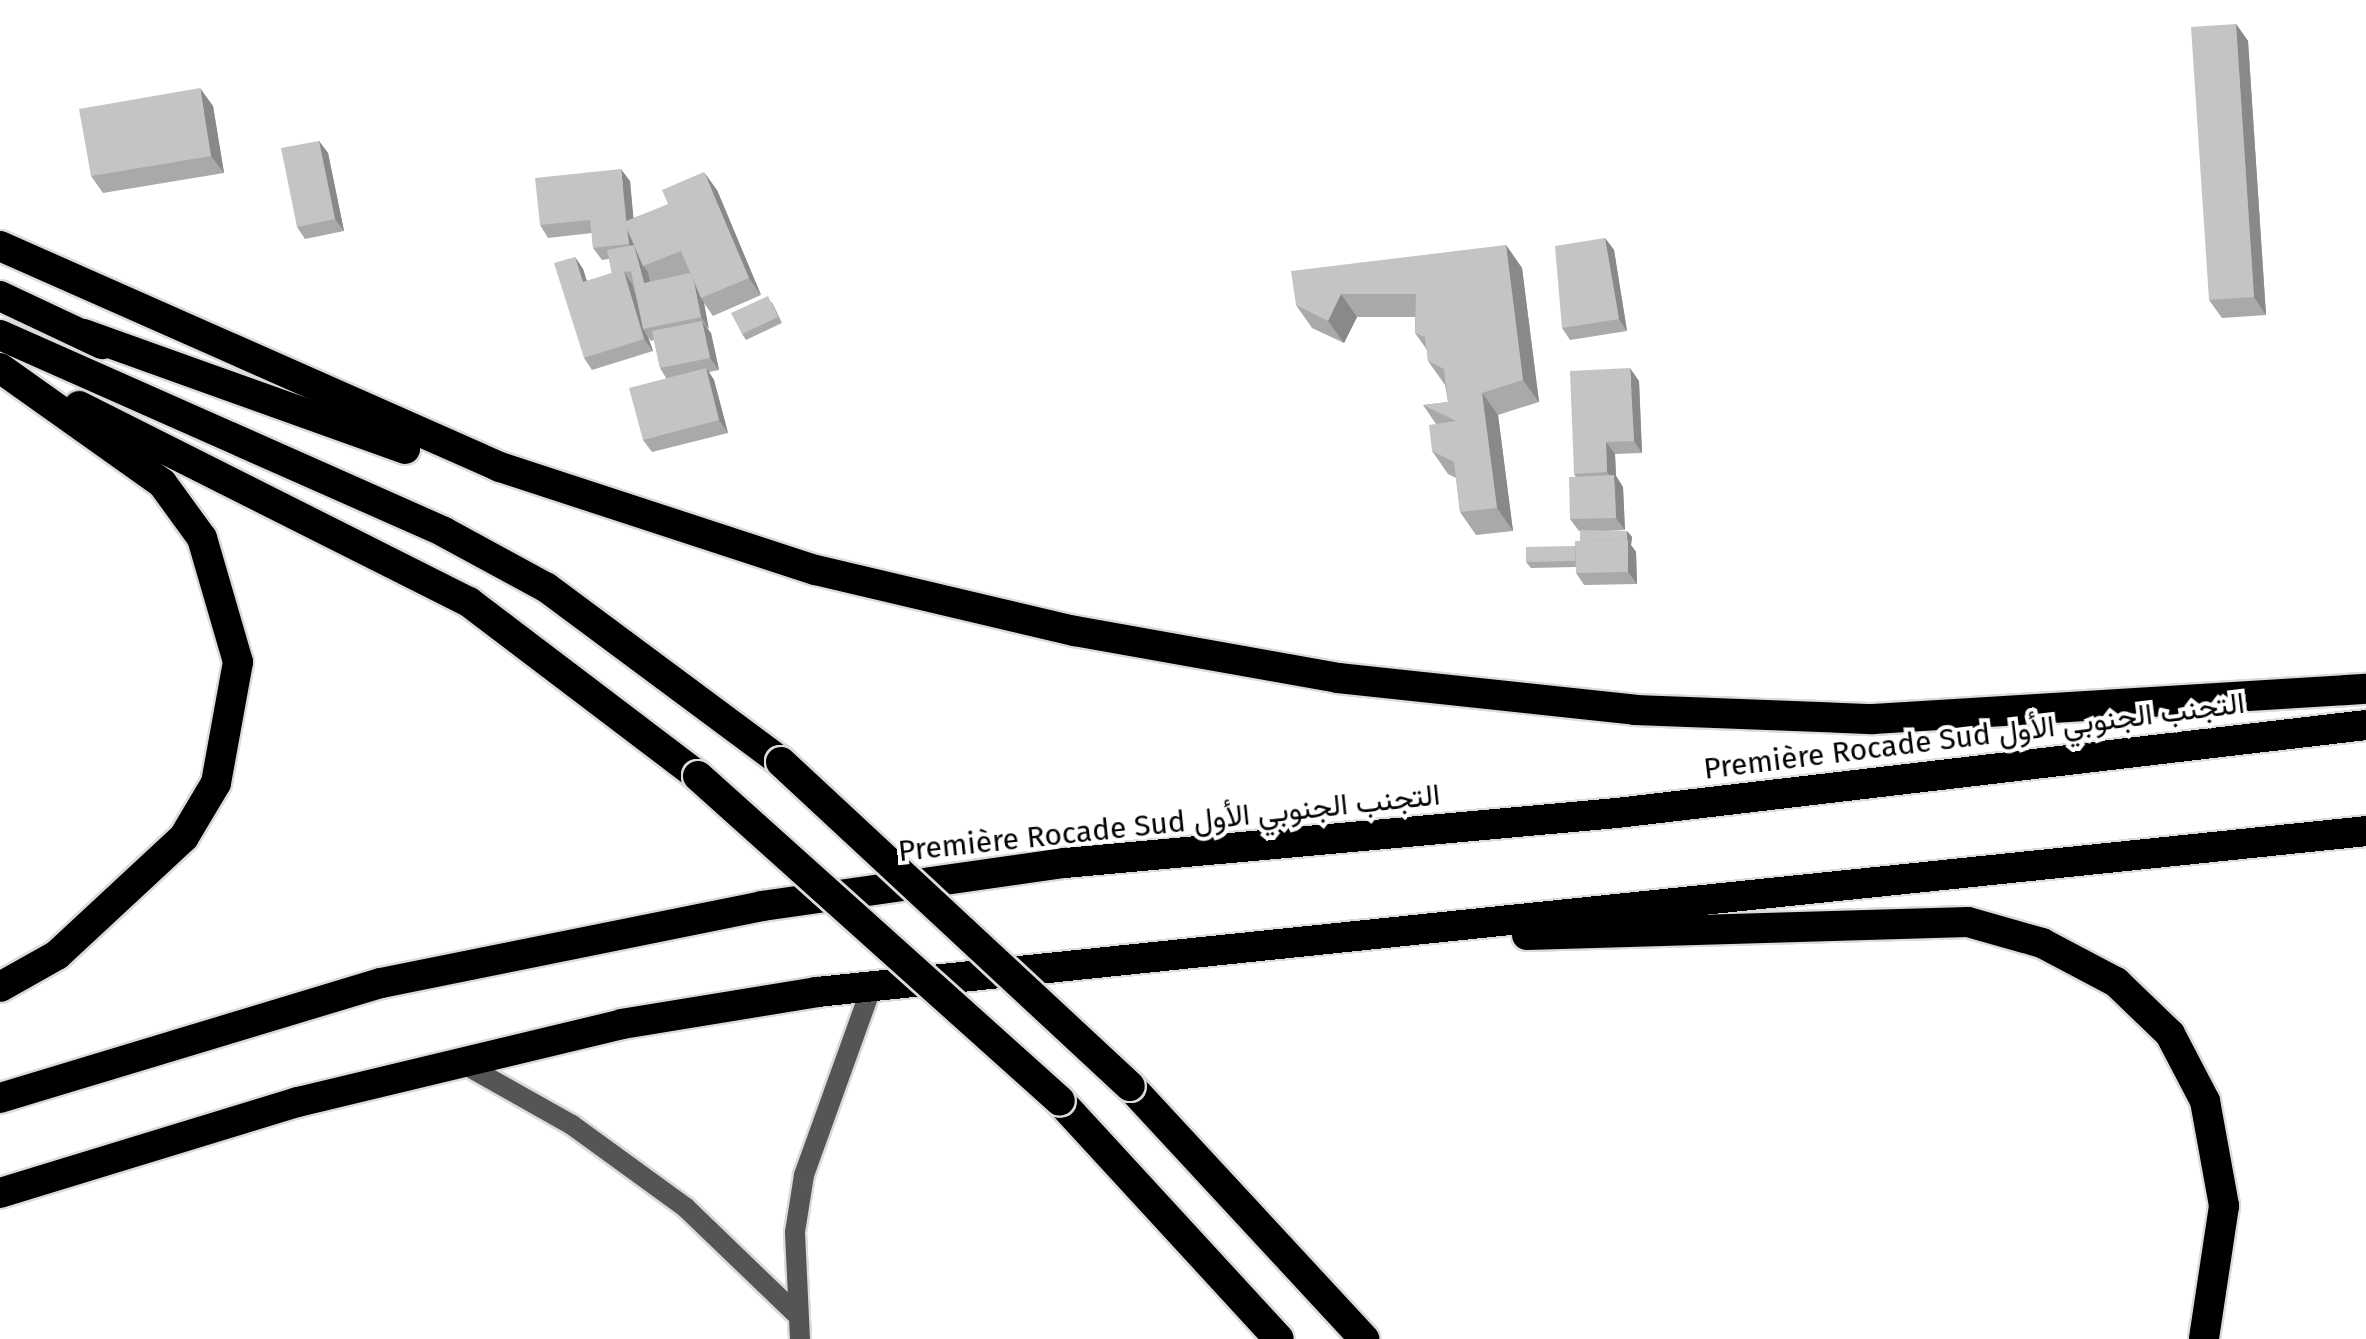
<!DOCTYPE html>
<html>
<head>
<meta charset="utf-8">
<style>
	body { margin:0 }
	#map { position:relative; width:2366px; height:1339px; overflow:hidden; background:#fff; font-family:"Fira Sans",Vazirmatn,sans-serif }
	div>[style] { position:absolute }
	.roads { filter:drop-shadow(2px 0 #dbdbdb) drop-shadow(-2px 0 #dbdbdb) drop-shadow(0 2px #dbdbdb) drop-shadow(0 -2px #dbdbdb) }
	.street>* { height:20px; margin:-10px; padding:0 10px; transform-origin:10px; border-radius:10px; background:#555 }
	.highway>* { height:30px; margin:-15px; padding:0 15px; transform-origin:15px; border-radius:15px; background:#000 }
	.bridges { filter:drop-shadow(2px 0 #dbdbdb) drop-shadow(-2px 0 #dbdbdb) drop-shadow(0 2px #dbdbdb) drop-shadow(0 -2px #dbdbdb) }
	.highway-bridge>* { height:30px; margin:-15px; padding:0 15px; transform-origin:15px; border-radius:15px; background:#000 }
	.wall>* { inset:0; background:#a9a9a9 }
	.shaded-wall>* { inset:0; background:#898989 }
	.building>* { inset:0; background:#c4c4c4 }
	span { translate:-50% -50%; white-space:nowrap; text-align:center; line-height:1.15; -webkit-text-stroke:8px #fff; paint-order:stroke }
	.street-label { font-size:30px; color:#000 }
</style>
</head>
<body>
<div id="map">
	<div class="roads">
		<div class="street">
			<div style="left:462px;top:1063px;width:126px;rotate:29.4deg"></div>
			<div style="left:572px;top:1125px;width:140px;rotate:36deg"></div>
			<div style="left:685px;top:1207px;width:153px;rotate:43.9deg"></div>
			<div style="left:800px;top:1339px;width:107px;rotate:-92.7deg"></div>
			<div style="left:795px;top:1232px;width:58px;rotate:-81deg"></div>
			<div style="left:804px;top:1175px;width:201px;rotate:-70.2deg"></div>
		</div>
		<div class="highway">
			<div style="left:0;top:246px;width:547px;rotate:23.85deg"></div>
			<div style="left:500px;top:467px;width:332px;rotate:18.1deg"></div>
			<div style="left:816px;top:570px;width:266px;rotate:13.3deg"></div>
			<div style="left:1075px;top:631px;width:267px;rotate:10.1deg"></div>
			<div style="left:1338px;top:678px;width:299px;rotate:6.1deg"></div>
			<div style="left:1635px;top:710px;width:238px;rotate:2.2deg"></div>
			<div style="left:1873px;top:719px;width:494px;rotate:-3.5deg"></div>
			<div style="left:0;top:296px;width:113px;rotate:25.2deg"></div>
			<div style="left:84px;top:334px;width:341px;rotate:19.7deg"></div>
			<div style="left:0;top:335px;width:486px;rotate:23.9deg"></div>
			<div style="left:444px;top:532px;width:117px;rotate:28.5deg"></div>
			<div style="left:547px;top:588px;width:292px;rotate:36.6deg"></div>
			<div style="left:0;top:368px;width:199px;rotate:35.4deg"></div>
			<div style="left:162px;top:483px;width:68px;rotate:54deg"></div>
			<div style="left:202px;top:538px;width:129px;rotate:73.8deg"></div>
			<div style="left:238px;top:662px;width:123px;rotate:100.3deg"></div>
			<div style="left:216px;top:783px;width:63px;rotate:120.7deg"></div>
			<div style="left:184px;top:837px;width:173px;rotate:137.1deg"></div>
			<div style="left:57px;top:955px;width:65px;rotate:150.7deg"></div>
			<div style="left:79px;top:406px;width:436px;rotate:26.7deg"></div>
			<div style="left:469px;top:602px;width:288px;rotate:37.2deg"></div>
			<div style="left:1527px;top:935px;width:441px;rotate:-1.7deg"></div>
			<div style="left:1968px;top:922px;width:77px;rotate:15.8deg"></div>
			<div style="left:2042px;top:943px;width:84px;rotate:27.8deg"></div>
			<div style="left:2116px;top:982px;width:75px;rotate:43.9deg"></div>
			<div style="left:2170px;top:1034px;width:76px;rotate:62.4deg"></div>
			<div style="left:2205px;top:1101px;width:107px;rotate:79.7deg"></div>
			<div style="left:2224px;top:1206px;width:134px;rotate:98.6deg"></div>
			<div style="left:1130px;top:1086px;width:345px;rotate:47.2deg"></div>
			<div style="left:0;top:1098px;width:398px;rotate:-16.8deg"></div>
			<div style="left:381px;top:983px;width:389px;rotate:-11.4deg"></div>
			<div style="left:762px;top:906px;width:306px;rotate:-8.1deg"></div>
			<div style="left:1065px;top:863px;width:554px;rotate:-5.18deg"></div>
			<div style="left:1617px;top:813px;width:754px;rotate:-6.7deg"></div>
			<div style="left:1060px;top:1101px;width:323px;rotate:47.4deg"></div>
			<div style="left:0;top:1193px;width:312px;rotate:-17deg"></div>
			<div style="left:298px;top:1102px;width:333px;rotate:-13.5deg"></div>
			<div style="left:622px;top:1024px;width:198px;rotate:-9.3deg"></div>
			<div style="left:817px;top:992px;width:1557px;rotate:-5.93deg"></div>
		</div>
	</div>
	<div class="bridges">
		<div class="highway-bridge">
			<div style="left:781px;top:762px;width:476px;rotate:42.9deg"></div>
			<div style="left:698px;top:776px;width:486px;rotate:41.9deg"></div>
		</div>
	</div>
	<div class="wall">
		<div style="clip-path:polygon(2236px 24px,2248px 41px,2266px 315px,2222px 318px,2209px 300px)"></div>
		<div style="clip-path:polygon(213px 106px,224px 173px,103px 193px,91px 176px)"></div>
		<div style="clip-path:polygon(319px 141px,328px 153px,344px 231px,305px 239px,297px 227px)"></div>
		<div style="clip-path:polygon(630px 181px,633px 218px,717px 190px,761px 295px,713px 316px,704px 303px,708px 330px,711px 333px,719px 370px,709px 372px,714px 380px,728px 433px,652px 452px,643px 440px,666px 378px,660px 368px,654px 340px,651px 341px,648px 337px,653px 351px,592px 370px,584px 358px,575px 257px,583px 269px,587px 281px,612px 273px,609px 259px,602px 260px,593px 248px,592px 233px,548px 238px,540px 225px)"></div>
		<div style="clip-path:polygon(1605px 238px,1614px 250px,1627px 331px,1570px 340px,1562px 328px)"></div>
		<div style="clip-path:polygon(1506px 245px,1522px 268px,1539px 402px,1498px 415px,1513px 531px,1476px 535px,1460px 512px,1456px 478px,1448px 474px,1432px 451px,1436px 424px,1423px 405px,1448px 402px,1445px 385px,1428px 361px,1427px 350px,1415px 333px,1415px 317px,1357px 317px,1344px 343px,1312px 328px,1296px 305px)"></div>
		<div style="clip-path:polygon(772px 302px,782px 323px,746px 340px,742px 334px)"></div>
		<div style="clip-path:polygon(1639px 381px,1642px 453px,1615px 454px,1616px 476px,1623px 487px,1625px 530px,1605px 531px,1627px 531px,1632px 537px,1631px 545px,1636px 552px,1637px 584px,1584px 585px,1576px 573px,1576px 567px,1531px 568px,1526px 562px,1575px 546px,1580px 541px,1580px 531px,1579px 531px,1570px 519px,1576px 477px,1574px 474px)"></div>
	</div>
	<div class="shaded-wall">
		<div style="clip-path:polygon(2236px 24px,2248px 41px,2266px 315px,2254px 297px)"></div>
		<div style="clip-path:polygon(200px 88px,213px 106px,224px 173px,211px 156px)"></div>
		<div style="clip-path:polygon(319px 141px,328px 153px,344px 231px,335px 219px)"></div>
		<div style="clip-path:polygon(621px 169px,630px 181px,636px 245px,643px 266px,648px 272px,653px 295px,644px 283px,637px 256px,629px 244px)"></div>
		<div style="clip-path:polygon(704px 172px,717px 190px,761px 295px,749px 278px)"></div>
		<div style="clip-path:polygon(1605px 238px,1614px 250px,1627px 331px,1619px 319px)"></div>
		<div style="clip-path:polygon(1506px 245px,1522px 268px,1539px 402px,1523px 380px)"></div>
		<div style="clip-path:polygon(575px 257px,583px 269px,591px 295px,583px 282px)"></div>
		<div style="clip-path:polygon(624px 272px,632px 284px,646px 328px,643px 329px,648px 337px,653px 351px,644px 339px)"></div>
		<div style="clip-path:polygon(692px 273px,701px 298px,704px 303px,709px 329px,701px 317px)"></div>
		<div style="clip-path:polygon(1341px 294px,1357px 317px,1344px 343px,1328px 321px)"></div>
		<div style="clip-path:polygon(702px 321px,711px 333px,719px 370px,710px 358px)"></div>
		<div style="clip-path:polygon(706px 368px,714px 380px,728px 433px,719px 420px)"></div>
		<div style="clip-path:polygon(1630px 368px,1639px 381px,1642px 453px,1634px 441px)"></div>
		<div style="clip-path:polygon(1482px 393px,1498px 415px,1513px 531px,1497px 508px)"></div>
		<div style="clip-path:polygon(1606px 442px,1615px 454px,1616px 476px,1623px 487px,1625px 530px,1616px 518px,1615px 483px,1607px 472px)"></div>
		<div style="clip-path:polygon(1627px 531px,1632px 537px,1631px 545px,1636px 552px,1637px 584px,1628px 572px)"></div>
	</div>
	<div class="building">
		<div style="clip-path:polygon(2236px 24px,2254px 297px,2209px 300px,2191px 27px)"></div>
		<div style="clip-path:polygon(200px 88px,211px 156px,91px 176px,79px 109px)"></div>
		<div style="clip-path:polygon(319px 141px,335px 219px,297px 227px,281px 148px)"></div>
		<div style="clip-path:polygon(621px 169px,626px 221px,624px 222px,627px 229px,629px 244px,593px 248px,590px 220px,540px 225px,535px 178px)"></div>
		<div style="clip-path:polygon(704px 172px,749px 278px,701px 298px,681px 251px,643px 266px,624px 222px,668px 204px,662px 190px)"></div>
		<div style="clip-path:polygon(1605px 238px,1619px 319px,1562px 328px,1555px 246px)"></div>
		<div style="clip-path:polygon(634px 245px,644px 283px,690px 273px,694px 282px,701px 317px,643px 329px,631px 271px,624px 272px,644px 339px,584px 358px,554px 263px,575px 257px,583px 282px,612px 273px,607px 250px)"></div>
		<div style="clip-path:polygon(1506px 245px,1523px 380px,1482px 393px,1497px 508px,1460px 512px,1454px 462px,1432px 451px,1429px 425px,1456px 421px,1423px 405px,1448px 402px,1444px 369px,1428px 361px,1425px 337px,1415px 333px,1416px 294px,1341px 294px,1328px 321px,1296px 305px,1291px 271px)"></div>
		<div style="clip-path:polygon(768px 296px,778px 317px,742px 334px,731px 313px)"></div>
		<div style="clip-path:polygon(702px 321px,710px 358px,660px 368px,652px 331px)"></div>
		<div style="clip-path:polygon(706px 368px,719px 420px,643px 440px,629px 388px)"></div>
		<div style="clip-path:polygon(1630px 368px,1634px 441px,1606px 442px,1607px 472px,1574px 474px,1570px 371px)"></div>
		<div style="clip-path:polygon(1614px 475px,1616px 518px,1570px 519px,1569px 477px)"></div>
		<div style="clip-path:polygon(1580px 530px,1627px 531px,1627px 540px,1580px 541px)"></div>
		<div style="clip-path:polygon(1628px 540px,1628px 572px,1576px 573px,1575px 541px)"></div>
		<div style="clip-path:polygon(1575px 546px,1575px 561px,1526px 562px,1526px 547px)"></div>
	</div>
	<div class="street-label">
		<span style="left:1974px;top:736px;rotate:-7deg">Première Rocade Sud التجنب الجنوبي الأول</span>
		<span style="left:1169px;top:823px;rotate:-6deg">Première Rocade Sud التجنب الجنوبي الأول</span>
	</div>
</div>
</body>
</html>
